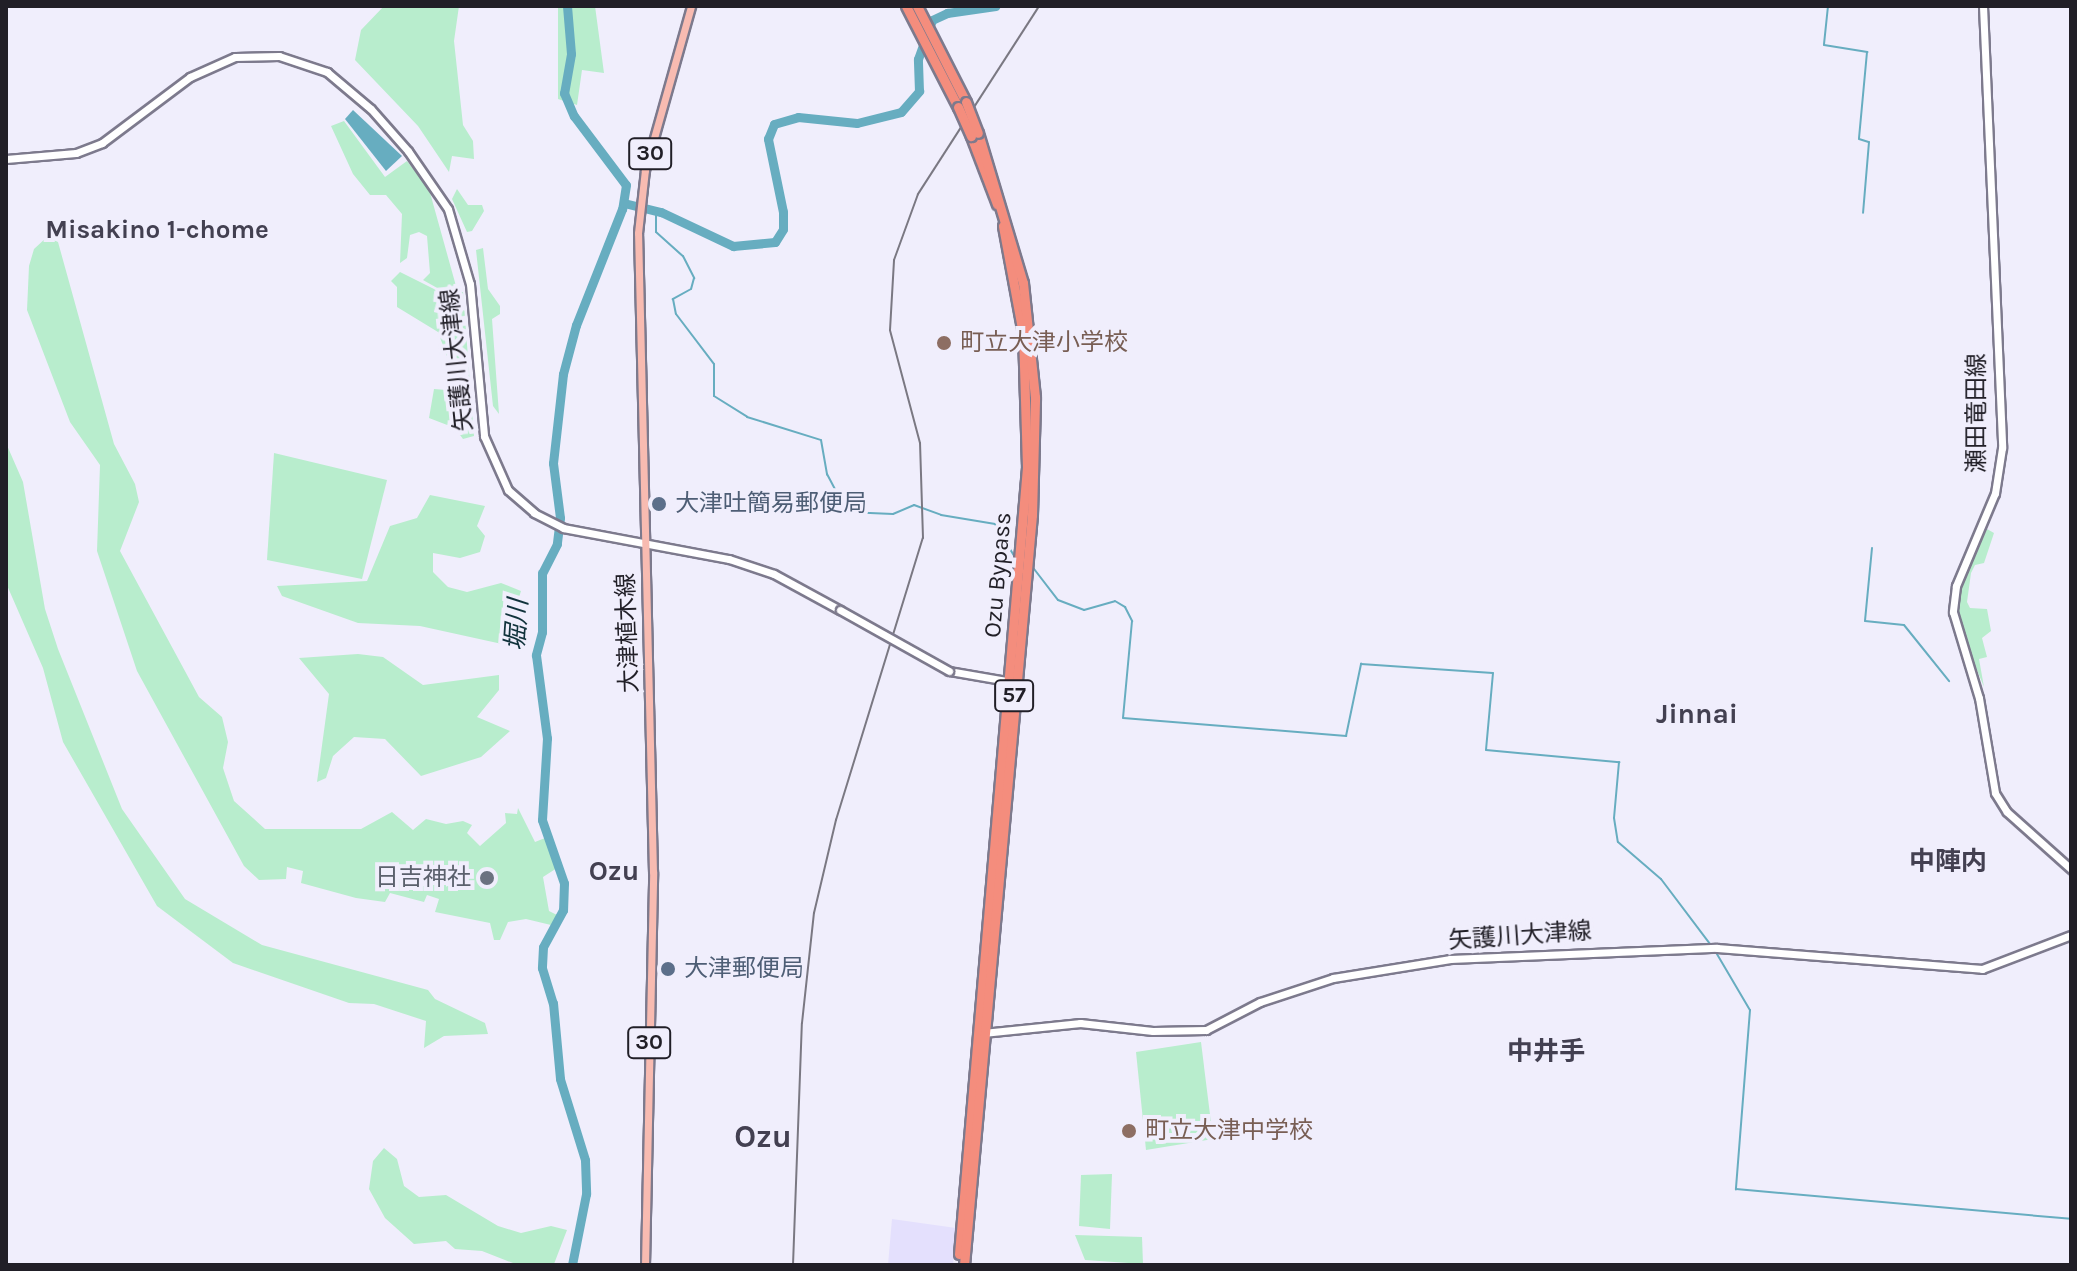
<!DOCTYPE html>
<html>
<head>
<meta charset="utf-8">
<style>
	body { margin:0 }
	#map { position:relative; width:2077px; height:1271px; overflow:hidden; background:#f0eefc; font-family:Karla,"Noto Sans JP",sans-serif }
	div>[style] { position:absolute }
	.built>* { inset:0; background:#e4e0fd }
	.green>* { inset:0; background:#b8edcd }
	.water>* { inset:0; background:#67adc0 }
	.stream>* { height:2px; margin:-1px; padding:0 1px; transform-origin:1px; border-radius:1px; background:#67adc0 }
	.river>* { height:9px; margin:-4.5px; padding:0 4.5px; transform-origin:4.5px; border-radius:4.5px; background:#67adc0 }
	.roads { filter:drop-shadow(2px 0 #7d7a8d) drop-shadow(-2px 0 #7d7a8d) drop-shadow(0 2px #7d7a8d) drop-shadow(0 -2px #7d7a8d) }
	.secondary>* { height:7px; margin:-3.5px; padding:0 3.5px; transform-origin:3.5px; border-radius:3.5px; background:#fff }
	.primary>* { height:7px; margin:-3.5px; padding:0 3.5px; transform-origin:3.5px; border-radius:3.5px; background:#f8bbb1 }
	.highway>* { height:9px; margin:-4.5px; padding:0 4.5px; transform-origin:4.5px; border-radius:4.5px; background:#f48d7d }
	.rail>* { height:2px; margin:-1px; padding:0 1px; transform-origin:1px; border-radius:1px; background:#7a7882 }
	.bridges { filter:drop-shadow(2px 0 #7d7a8d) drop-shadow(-2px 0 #7d7a8d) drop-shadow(0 2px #7d7a8d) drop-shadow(0 -2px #7d7a8d) }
	.secondary-bridge>* { height:7px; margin:-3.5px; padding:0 3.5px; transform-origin:3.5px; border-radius:3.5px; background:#fff }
	.highway-bridge>* { height:9px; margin:-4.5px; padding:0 4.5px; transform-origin:4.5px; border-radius:4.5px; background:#f48d7d }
	.dots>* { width:22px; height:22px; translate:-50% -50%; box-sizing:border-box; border:4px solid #f0eefc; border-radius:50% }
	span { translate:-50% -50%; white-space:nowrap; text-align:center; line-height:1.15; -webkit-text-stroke:8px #f0eefc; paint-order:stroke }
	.shield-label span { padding:2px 6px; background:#f0eefc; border:2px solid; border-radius:6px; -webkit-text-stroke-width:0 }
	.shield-label { font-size:22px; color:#211f27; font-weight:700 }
	.education-label { font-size:24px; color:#785e54 }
	.left { translate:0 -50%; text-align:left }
	.street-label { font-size:24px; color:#211f27 }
	.service-label { font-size:24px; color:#4e5e75 }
	.worship-label { font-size:24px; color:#5b616d }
	.right { translate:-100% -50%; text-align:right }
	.neighbourhood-label { font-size:26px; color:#434051; font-weight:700 }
	.water-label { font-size:26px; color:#10323b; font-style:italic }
	.quarter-label { font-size:28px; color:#434051; font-weight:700 }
	.district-label { font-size:32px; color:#434051; font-weight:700 }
	.frame { position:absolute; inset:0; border:8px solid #211f27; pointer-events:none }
</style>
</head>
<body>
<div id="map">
	<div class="built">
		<div style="clip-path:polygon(892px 1219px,956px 1228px,953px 1265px,888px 1265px)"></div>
	</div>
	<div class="green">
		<div style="clip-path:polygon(384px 6px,459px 6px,454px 41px,463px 125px,473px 141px,474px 159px,452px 156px,449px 172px,418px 126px,355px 60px,361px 30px)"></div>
		<div style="clip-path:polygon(558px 6px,595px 6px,604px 73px,582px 70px,577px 105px,558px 99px)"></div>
		<div style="clip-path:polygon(344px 121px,385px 177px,407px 161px,429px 189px,456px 286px,439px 289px,423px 280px,430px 273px,427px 236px,419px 232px,410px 235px,407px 258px,400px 263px,402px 214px,386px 195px,370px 195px,353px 174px,331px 126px)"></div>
		<div style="clip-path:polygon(457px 189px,468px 205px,482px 205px,484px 211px,472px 231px,467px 232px,452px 199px)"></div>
		<div style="clip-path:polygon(47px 237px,58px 242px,114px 444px,135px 484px,139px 502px,120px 551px,199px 697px,222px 717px,228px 742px,223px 768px,234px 801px,265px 829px,361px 829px,392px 812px,413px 830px,426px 819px,446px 824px,463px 821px,472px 825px,467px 833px,480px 846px,506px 823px,505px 813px,517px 814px,518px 808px,535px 842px,545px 838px,554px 852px,557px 868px,543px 877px,549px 911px,557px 915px,551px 925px,526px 919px,508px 922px,500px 940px,494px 940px,490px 923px,435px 912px,439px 899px,427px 895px,424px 902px,390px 893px,385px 902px,356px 898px,301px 883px,303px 871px,287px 867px,286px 879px,259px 880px,244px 866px,137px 671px,97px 551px,100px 465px,70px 422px,27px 310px,29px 266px,34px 249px)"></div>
		<div style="clip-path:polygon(483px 248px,488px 289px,500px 306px,500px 314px,492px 319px,499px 414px,493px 406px,476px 250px)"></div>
		<div style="clip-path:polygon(400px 272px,438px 291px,463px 292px,474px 436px,463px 439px,455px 428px,429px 418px,434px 389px,446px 390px,448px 359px,438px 332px,397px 307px,397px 287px,391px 281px)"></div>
		<div style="clip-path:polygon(6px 443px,23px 482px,45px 609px,58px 649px,122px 809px,185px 899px,262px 945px,428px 990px,435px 999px,485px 1023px,488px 1034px,444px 1036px,424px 1048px,426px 1021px,374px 1004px,349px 1003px,233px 963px,157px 906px,63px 742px,43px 668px,6px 583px)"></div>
		<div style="clip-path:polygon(274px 453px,387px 480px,362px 579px,267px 560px)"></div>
		<div style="clip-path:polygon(430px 495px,485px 506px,477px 526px,485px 536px,480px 552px,460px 558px,433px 553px,433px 572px,448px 587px,467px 592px,501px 583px,521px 591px,515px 610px,516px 619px,525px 621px,523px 635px,502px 644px,420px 626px,358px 623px,282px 596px,277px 586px,367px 581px,390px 526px,417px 518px)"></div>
		<div style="clip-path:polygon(1987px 529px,1994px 533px,1984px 563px,1975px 565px,1971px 573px,1967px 602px,1970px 608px,1987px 609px,1991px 631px,1982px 638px,1987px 657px,1979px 659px,1984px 687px,1960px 629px,1957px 604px,1959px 589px)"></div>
		<div style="clip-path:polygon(358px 654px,383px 657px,423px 685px,499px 675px,499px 690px,477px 717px,510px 731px,481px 757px,421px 776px,385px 739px,354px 737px,333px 756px,326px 778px,317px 782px,329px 694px,299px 658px)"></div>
		<div style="clip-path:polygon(1201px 1042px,1213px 1139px,1146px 1150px,1136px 1052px)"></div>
		<div style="clip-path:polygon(384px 1148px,397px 1159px,404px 1186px,419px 1197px,446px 1195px,498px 1226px,521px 1233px,551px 1226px,567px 1230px,554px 1264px,518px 1265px,482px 1251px,455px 1249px,446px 1241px,414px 1244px,385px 1218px,369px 1189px,373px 1161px)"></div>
		<div style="clip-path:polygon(1112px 1174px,1110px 1229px,1079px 1226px,1081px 1175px)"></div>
		<div style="clip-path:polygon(1075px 1235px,1142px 1237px,1143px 1264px,1085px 1260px)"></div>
	</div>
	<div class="water">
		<div style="clip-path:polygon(353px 110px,402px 156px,386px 171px,345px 119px)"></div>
	</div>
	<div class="stream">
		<div style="left:1828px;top:6px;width:39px;rotate:96deg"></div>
		<div style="left:1824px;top:45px;width:44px;rotate:9.2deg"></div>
		<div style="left:1867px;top:52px;width:87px;rotate:95.3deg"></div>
		<div style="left:1859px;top:139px;width:10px;rotate:17deg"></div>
		<div style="left:1869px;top:142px;width:71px;rotate:94.8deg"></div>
		<div style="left:656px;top:210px;width:22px;rotate:90deg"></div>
		<div style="left:656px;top:232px;width:36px;rotate:42deg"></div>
		<div style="left:683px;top:256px;width:25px;rotate:63deg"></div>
		<div style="left:694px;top:278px;width:11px;rotate:105deg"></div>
		<div style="left:691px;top:289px;width:21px;rotate:151deg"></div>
		<div style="left:673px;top:299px;width:15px;rotate:79deg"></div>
		<div style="left:676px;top:314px;width:63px;rotate:52.8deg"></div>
		<div style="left:714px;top:364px;width:32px;rotate:90deg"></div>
		<div style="left:714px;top:396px;width:39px;rotate:32deg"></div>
		<div style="left:747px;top:417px;width:77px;rotate:17.3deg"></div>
		<div style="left:821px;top:440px;width:35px;rotate:80deg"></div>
		<div style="left:827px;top:474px;width:43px;rotate:62.2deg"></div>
		<div style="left:847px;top:512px;width:46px;rotate:2.5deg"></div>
		<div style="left:893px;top:514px;width:23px;rotate:-23deg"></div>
		<div style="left:914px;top:505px;width:29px;rotate:20deg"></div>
		<div style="left:941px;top:515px;width:55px;rotate:9.5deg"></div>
		<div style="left:995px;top:524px;width:39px;rotate:59deg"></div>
		<div style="left:1872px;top:548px;width:73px;rotate:95.5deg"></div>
		<div style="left:1865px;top:621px;width:39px;rotate:6deg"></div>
		<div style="left:1904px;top:625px;width:72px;rotate:51.2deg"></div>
		<div style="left:1031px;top:565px;width:44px;rotate:52.4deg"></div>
		<div style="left:1058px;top:600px;width:28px;rotate:21deg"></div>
		<div style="left:1084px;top:610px;width:32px;rotate:-16deg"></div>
		<div style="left:1115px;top:601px;width:12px;rotate:31deg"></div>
		<div style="left:1125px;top:607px;width:16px;rotate:63deg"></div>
		<div style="left:1132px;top:621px;width:97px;rotate:95.3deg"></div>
		<div style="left:1123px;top:718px;width:224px;rotate:4.6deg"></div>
		<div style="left:1346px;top:736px;width:74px;rotate:-78.2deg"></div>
		<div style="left:1361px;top:664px;width:132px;rotate:3.9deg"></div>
		<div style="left:1493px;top:673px;width:77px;rotate:95.2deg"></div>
		<div style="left:1486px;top:750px;width:134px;rotate:5.2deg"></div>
		<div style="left:1619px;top:762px;width:56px;rotate:95.1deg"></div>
		<div style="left:1614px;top:818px;width:24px;rotate:81deg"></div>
		<div style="left:1618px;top:842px;width:57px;rotate:40.7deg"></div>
		<div style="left:1661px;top:879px;width:81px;rotate:53deg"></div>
		<div style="left:1714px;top:949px;width:71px;rotate:59.5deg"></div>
		<div style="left:1750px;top:1010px;width:180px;rotate:94.5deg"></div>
		<div style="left:1736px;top:1189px;width:336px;rotate:5.1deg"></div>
	</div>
	<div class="river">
		<div style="left:567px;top:6px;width:48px;rotate:85.2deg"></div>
		<div style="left:571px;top:54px;width:40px;rotate:100deg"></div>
		<div style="left:564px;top:93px;width:25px;rotate:67deg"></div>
		<div style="left:574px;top:116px;width:86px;rotate:53deg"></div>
		<div style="left:626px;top:185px;width:24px;rotate:99deg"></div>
		<div style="left:622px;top:209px;width:125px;rotate:111.6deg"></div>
		<div style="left:576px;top:325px;width:51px;rotate:104.9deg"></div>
		<div style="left:563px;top:374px;width:90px;rotate:96.4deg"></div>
		<div style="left:553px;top:463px;width:55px;rotate:82.7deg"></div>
		<div style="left:560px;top:518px;width:26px;rotate:97deg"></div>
		<div style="left:557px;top:544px;width:33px;rotate:117deg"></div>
		<div style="left:542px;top:573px;width:59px;rotate:90deg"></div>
		<div style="left:542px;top:632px;width:24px;rotate:105deg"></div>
		<div style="left:536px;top:655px;width:84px;rotate:82.5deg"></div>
		<div style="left:547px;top:738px;width:82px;rotate:93.5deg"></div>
		<div style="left:542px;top:820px;width:67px;rotate:70.8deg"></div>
		<div style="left:564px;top:883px;width:27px;rotate:92deg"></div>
		<div style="left:563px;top:910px;width:42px;rotate:118.4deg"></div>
		<div style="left:543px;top:947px;width:21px;rotate:93deg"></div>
		<div style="left:542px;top:968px;width:37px;rotate:73deg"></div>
		<div style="left:553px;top:1003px;width:76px;rotate:84.7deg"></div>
		<div style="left:560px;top:1079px;width:85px;rotate:72.8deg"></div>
		<div style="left:585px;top:1160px;width:34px;rotate:88deg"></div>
		<div style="left:586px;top:1194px;width:72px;rotate:101.2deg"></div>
		<div style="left:624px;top:203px;width:38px;rotate:14deg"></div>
		<div style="left:661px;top:212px;width:80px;rotate:25.3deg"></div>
		<div style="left:733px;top:246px;width:42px;rotate:-5.4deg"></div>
		<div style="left:775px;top:242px;width:15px;rotate:-58deg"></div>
		<div style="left:783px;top:229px;width:17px;rotate:-90deg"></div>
		<div style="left:783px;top:212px;width:75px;rotate:-101.6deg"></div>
		<div style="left:768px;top:139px;width:16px;rotate:-68deg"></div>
		<div style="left:774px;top:124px;width:25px;rotate:-16deg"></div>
		<div style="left:798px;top:117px;width:59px;rotate:5.8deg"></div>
		<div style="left:857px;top:123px;width:45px;rotate:-14deg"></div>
		<div style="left:901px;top:112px;width:28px;rotate:-49deg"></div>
		<div style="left:919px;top:91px;width:32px;rotate:-92deg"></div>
		<div style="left:918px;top:59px;width:41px;rotate:-70.3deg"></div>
		<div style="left:932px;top:20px;width:17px;rotate:-25deg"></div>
		<div style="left:947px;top:13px;width:49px;rotate:-8.1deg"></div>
	</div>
	<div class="roads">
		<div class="secondary">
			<div style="left:1983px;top:6px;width:442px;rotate:87.5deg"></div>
			<div style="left:2002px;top:448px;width:46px;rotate:98.8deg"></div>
			<div style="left:1995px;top:493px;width:101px;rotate:112.8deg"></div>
			<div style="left:1956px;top:586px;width:26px;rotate:97deg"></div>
			<div style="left:1953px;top:612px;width:90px;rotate:73.2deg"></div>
			<div style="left:1979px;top:698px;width:96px;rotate:80.4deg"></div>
			<div style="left:1995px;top:793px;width:22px;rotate:58deg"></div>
			<div style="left:2007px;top:812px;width:86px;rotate:41.7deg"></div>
			<div style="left:6px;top:159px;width:70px;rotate:-4.9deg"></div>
			<div style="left:76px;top:153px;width:28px;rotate:-21deg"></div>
			<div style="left:102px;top:143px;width:110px;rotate:-36.9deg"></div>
			<div style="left:190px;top:77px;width:49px;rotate:-24deg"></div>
			<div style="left:235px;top:57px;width:44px;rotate:-1.3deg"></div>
			<div style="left:279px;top:56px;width:51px;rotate:18.4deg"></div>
			<div style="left:327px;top:72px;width:57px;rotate:40.1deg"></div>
			<div style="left:371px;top:109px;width:56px;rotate:48.6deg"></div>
			<div style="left:408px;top:151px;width:70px;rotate:55.4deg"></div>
			<div style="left:448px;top:209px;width:78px;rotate:73.7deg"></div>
			<div style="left:470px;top:284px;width:153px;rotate:84.7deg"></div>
			<div style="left:484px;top:436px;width:59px;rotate:66deg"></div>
			<div style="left:508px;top:490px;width:35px;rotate:41deg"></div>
			<div style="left:534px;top:513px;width:33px;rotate:27deg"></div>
			<div style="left:563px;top:528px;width:169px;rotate:10.6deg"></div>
			<div style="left:729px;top:559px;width:47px;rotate:18.4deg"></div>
			<div style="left:774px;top:574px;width:75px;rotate:28.6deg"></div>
			<div style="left:949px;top:671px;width:65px;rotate:9.8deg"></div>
			<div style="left:983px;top:1033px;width:98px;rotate:-5.9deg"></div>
			<div style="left:1080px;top:1023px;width:73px;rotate:6.3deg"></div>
			<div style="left:1153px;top:1031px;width:53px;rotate:-1.1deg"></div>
			<div style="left:1206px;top:1030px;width:61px;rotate:-27.4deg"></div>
			<div style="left:1260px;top:1002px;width:77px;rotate:-18.2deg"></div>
			<div style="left:1333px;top:978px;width:119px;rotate:-9.2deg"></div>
			<div style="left:1450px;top:959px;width:267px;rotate:-2.4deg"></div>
			<div style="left:1717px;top:948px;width:266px;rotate:4.5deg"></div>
			<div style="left:1982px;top:969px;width:95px;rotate:-20.9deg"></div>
		</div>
		<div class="primary">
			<div style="left:645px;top:1265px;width:393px;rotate:-88.8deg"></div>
			<div style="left:653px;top:872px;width:639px;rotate:-91.34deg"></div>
			<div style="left:638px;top:233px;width:63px;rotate:-83.7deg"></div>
			<div style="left:645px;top:170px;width:170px;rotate:-74.3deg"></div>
		</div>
		<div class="highway">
			<div style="left:906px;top:6px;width:114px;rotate:62.8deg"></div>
			<div style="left:917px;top:6px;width:108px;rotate:63deg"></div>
			<div style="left:971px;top:136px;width:73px;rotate:69.1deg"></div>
			<div style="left:959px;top:1254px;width:790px;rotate:-85.06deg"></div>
			<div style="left:1027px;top:467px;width:133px;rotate:-91.7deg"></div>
			<div style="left:1023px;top:334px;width:110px;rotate:-100.5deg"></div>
			<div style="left:964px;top:1265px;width:753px;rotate:-84.82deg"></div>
			<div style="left:1032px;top:515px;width:118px;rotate:-88.5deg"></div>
			<div style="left:1035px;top:397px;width:115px;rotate:-96deg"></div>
			<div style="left:1023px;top:283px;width:157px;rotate:-106.7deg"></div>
		</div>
	</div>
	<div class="rail">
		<div style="left:793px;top:1265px;width:242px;rotate:-87.9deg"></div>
		<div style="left:802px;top:1023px;width:111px;rotate:-83.8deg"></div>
		<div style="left:814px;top:913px;width:96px;rotate:-76.7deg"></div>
		<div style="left:836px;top:820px;width:295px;rotate:-72.9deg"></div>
		<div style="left:923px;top:538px;width:95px;rotate:-91.8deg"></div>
		<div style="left:920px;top:443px;width:117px;rotate:-104.9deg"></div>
		<div style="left:890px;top:330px;width:70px;rotate:-86.7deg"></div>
		<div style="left:894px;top:260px;width:70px;rotate:-70deg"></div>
		<div style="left:918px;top:194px;width:224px;rotate:-57.2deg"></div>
	</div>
	<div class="bridges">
		<div class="secondary-bridge">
			<div style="left:840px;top:610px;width:125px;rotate:29.2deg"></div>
		</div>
		<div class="highway-bridge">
			<div style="left:966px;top:102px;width:33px;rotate:69deg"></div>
			<div style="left:958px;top:107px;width:32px;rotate:66deg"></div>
		</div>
	</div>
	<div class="dots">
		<div style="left:944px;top:343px;background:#8d6e63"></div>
		<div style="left:659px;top:504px;background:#5c6f8a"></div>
		<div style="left:487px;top:878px;background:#6b7280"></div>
		<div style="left:668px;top:969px;background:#5c6f8a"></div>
		<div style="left:1129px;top:1131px;background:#8d6e63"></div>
	</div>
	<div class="shield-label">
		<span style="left:650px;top:154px">30</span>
		<span style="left:1014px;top:696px">57</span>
		<span style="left:649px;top:1043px">30</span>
	</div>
	<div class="education-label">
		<span class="left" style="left:960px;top:343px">町立大津小学校</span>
		<span class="left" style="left:1145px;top:1131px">町立大津中学校</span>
	</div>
	<div class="street-label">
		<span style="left:457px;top:360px;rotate:-96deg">矢護川大津線</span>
		<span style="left:1977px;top:413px;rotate:-90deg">瀬田竜田線</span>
		<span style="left:998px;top:575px;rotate:-85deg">Ozu Bypass</span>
		<span style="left:628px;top:633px;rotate:-92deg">大津植木線</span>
		<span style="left:1520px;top:936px;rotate:-4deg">矢護川大津線</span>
	</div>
	<div class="service-label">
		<span class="left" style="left:675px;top:504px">大津吐簡易郵便局</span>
		<span class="left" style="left:684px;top:969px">大津郵便局</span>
	</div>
	<div class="worship-label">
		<span class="right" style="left:471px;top:878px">日吉神社</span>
	</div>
	<div class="neighbourhood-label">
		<span style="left:157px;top:230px">Misakino 1-chome</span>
		<span style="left:1948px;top:862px">中陣内</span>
		<span style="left:1546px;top:1052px">中井手</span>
	</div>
	<div class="water-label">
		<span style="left:517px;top:625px;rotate:-86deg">堀川</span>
	</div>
	<div class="quarter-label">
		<span style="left:1697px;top:714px">Jinnai</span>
		<span style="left:614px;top:871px">Ozu</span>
	</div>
	<div class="district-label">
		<span style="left:763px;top:1137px">Ozu</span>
	</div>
	<div class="frame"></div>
</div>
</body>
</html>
